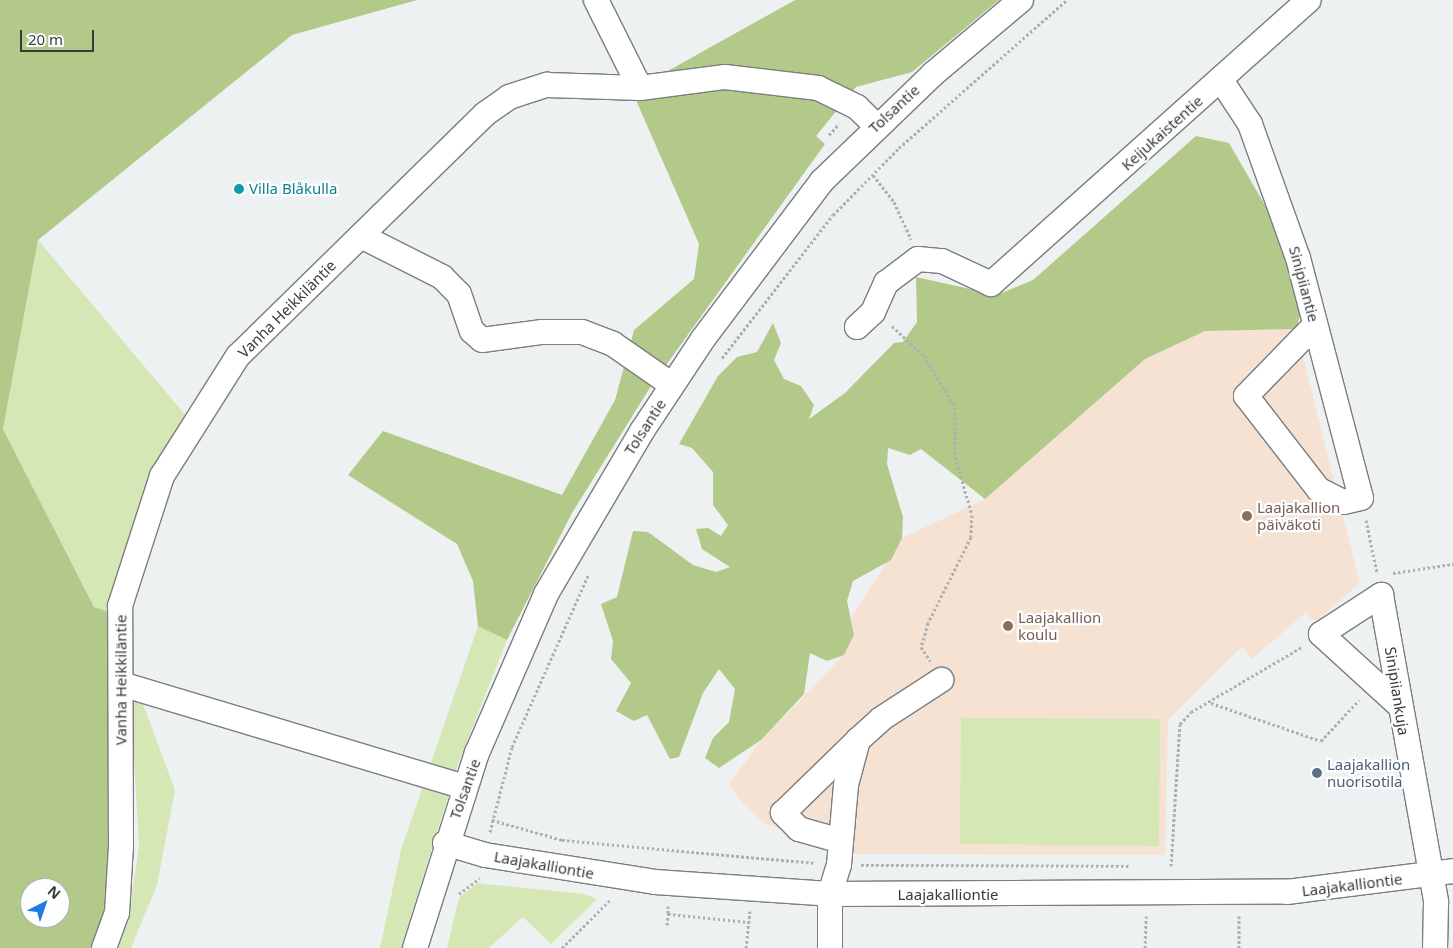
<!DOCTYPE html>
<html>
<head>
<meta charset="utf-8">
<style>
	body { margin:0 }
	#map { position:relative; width:1453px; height:948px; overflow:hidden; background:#eef1f2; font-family:"Noto Sans",sans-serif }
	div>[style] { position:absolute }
	.education>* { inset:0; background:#f6e2d3 }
	.green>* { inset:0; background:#d4e7b4 }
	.forest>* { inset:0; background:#b2c989 }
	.path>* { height:3px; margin-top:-1.5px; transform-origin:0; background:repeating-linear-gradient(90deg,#aeafb0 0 2.5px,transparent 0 5px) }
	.roads { filter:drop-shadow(1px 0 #7b7d7f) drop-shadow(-1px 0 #7b7d7f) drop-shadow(0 1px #7b7d7f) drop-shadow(0 -1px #7b7d7f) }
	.minor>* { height:24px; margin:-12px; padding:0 12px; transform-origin:12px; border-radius:12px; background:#fff }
	.dots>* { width:14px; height:14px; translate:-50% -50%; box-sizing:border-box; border:2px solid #fcfeff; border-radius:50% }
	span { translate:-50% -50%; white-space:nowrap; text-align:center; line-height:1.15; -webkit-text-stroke:4.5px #fcfeff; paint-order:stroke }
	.street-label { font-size:15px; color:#3b3b3c }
	.culture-label { font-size:15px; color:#0d838f }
	.left { translate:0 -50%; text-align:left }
	.education-label { font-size:15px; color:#785e54 }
	.service-label { font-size:15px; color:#4e5e75 }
	.north { position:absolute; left:20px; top:878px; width:50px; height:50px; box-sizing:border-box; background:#fcfeff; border:1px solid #afb0b1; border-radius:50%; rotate:41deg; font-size:14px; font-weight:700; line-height:20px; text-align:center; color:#3b3b3c }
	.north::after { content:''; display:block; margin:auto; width:18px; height:22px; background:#1f7ae4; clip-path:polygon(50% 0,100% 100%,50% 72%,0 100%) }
	.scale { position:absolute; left:20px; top:30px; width:74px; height:22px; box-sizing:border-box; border:2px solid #3b3b3c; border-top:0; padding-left:6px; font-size:15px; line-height:18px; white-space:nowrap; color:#3b3b3c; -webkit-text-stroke:4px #fcfeff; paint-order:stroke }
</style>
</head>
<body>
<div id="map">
	<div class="education">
		<div style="clip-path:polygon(1296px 329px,1360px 583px,1316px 622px,1305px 613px,1252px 659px,1242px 647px,1168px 720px,1165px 855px,855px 854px,763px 823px,743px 803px,729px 785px,761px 740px,844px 655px,854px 635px,851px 618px,902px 538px,985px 499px,1145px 359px,1205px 331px)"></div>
	</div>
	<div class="green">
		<div style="clip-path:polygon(38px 240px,187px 417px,109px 612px,94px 607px,3px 429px)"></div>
		<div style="clip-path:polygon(478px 626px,507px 640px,458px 764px,401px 948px,380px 948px,401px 850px)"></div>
		<div style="clip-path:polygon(129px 666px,175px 790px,157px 885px,131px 948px,114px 948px,129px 912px,139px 847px)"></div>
		<div style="clip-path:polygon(961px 718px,1160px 719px,1159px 846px,960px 844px)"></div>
		<div style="clip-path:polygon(477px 883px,584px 894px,597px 899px,551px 944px,523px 917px,489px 948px,447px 948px,459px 898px)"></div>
	</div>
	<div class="forest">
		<div style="clip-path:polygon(evenodd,0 0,417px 0,292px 35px,38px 240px,3px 429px,94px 607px,109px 612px,112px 892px,95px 948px,0 948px,0 0,30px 888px,60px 888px,60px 918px,30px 918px,30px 888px)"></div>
		<div style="clip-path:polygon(795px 0,999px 0,912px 72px,856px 87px,816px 136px,825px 144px,651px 386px,572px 513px,507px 640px,478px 626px,473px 581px,457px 544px,348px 475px,383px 431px,562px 495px,615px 400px,634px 330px,694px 279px,699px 244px,632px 91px)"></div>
		<div style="clip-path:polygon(1196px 136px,1229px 143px,1289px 247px,1303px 306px,1296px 329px,1205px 331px,1145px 359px,985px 499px,921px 449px,910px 455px,888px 448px,887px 464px,903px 517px,902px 538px,891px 560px,853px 581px,847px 601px,854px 635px,844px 655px,827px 661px,810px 653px,804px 694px,761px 740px,719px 768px,705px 758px,713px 738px,729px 722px,735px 689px,719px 669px,703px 693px,679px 757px,670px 759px,647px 715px,634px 721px,616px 711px,631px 683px,611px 659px,613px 641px,601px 604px,617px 597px,633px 531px,648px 532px,693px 565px,716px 572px,730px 567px,702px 549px,696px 529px,708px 528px,721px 536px,728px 525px,713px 505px,713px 472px,692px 448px,679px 444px,718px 376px,737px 357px,757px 352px,773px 323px,781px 343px,774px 360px,784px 379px,801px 386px,814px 405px,809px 419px,845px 393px,894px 343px,903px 342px,917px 322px,916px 277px,997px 295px,1033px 280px)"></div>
	</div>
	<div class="path">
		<div style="left:829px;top:135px;width:15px;rotate:-48deg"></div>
		<div style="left:873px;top:175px;width:34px;rotate:52deg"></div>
		<div style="left:894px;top:202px;width:41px;rotate:65.3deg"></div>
		<div style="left:892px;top:326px;width:44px;rotate:43.2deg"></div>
		<div style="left:924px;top:356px;width:60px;rotate:58.7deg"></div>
		<div style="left:955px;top:407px;width:50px;rotate:90deg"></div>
		<div style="left:955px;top:457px;width:60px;rotate:73.7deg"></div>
		<div style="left:972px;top:515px;width:22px;rotate:93deg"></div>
		<div style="left:971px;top:537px;width:96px;rotate:116.6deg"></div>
		<div style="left:928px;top:623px;width:25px;rotate:106deg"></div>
		<div style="left:921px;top:647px;width:17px;rotate:57deg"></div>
		<div style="left:722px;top:358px;width:181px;rotate:-52.2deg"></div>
		<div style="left:833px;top:215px;width:94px;rotate:-45.4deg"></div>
		<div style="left:899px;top:148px;width:224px;rotate:-41.4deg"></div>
		<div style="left:1366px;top:520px;width:54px;rotate:78.3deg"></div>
		<div style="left:1393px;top:573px;width:61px;rotate:-8.5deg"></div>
		<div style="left:1211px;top:703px;width:116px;rotate:19.1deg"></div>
		<div style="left:1321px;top:741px;width:56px;rotate:-47.2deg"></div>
		<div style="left:492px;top:820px;width:73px;rotate:15.9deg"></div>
		<div style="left:562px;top:840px;width:254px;rotate:5.2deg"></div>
		<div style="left:490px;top:832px;width:88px;rotate:-75.5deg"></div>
		<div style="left:512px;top:747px;width:190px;rotate:-66.1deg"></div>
		<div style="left:861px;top:865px;width:269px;rotate:0.2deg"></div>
		<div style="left:1171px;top:866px;width:142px;rotate:-86.4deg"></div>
		<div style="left:1180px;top:724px;width:16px;rotate:-47deg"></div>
		<div style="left:1191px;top:712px;width:129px;rotate:-30.4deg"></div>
		<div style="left:459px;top:894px;width:26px;rotate:-37deg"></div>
		<div style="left:668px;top:906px;width:8px;rotate:90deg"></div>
		<div style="left:668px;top:914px;width:81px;rotate:5.6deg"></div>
		<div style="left:1239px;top:916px;width:32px;rotate:90deg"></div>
		<div style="left:667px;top:925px;width:11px;rotate:-85deg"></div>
		<div style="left:562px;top:948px;width:69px;rotate:-45deg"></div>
		<div style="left:746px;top:948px;width:37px;rotate:-84deg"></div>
		<div style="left:1145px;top:948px;width:32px;rotate:-88deg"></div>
	</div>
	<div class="roads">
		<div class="minor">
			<div style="left:596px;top:0;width:98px;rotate:63.4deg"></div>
			<div style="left:1221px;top:80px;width:53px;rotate:56.6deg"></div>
			<div style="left:1250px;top:124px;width:142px;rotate:70.3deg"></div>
			<div style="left:1298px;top:258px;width:248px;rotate:75.3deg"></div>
			<div style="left:1361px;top:498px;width:18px;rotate:167deg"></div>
			<div style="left:1343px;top:502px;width:27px;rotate:-153deg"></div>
			<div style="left:1319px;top:490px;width:119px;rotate:-127.8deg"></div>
			<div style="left:1246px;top:396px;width:99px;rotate:-45.8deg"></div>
			<div style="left:361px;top:236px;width:91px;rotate:26.8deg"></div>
			<div style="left:442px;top:277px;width:24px;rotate:45deg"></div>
			<div style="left:459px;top:294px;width:39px;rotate:71deg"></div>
			<div style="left:472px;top:331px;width:13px;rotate:42deg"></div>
			<div style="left:482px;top:340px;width:61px;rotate:-7.6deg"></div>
			<div style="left:542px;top:332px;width:40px"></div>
			<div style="left:582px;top:332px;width:33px;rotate:21deg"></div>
			<div style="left:613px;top:344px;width:72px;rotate:34.8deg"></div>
			<div style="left:857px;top:327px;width:22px;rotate:-43deg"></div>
			<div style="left:873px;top:312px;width:32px;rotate:-66deg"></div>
			<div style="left:886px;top:283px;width:40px;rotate:-37deg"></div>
			<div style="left:918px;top:259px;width:24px;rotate:5deg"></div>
			<div style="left:942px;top:261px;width:54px;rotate:25.1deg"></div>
			<div style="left:991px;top:284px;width:426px;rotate:-41.8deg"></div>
			<div style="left:121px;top:684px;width:359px;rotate:16.7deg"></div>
			<div style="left:1400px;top:706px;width:107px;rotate:-137.7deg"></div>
			<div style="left:1321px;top:634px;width:72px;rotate:-33deg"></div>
			<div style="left:1381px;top:595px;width:312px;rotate:79.8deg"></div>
			<div style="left:1436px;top:902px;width:46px;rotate:91.2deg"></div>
			<div style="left:841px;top:841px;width:44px;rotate:-164.1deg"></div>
			<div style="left:799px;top:829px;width:23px;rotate:-135deg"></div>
			<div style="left:783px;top:813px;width:105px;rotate:-44.2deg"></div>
			<div style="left:445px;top:843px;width:42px;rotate:16.7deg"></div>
			<div style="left:485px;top:855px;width:172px;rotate:9deg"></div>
			<div style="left:655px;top:882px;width:175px;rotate:3.9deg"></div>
			<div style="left:830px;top:894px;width:457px;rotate:-0.3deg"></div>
			<div style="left:1287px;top:892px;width:167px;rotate:-7.2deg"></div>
			<div style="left:104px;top:948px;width:37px;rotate:-70deg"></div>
			<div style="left:117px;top:913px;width:67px;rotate:-86.6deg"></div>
			<div style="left:121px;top:846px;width:240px;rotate:-90.2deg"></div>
			<div style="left:120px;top:606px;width:137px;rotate:-72.1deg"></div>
			<div style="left:162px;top:476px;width:142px;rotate:-57.7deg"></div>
			<div style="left:238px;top:356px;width:346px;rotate:-44.4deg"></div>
			<div style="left:485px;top:114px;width:29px;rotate:-35deg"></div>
			<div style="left:509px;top:97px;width:40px;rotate:-18deg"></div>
			<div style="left:547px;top:85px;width:93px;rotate:1.8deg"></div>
			<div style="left:640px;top:88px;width:86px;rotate:-7.4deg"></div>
			<div style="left:725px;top:77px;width:94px;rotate:6.7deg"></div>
			<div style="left:818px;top:88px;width:43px;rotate:26deg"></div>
			<div style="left:857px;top:107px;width:27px;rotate:45deg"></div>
			<div style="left:415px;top:948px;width:205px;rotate:-72.4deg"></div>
			<div style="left:477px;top:753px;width:173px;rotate:-66.5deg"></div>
			<div style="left:546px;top:594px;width:189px;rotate:-59.5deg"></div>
			<div style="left:642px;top:431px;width:110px;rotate:-56.5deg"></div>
			<div style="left:703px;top:339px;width:198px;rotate:-53deg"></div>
			<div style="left:822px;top:181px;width:154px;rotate:-43.9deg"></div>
			<div style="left:933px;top:74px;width:115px;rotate:-40.1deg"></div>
			<div style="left:830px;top:948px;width:54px;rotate:-90deg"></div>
			<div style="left:830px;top:894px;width:30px;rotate:-73deg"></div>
			<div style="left:839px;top:865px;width:80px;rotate:-85deg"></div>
			<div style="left:846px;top:785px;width:47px;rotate:-75.1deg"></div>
			<div style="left:858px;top:740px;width:31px;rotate:-42deg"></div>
			<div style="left:881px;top:719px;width:72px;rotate:-33deg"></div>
		</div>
	</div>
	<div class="dots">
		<div style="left:239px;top:189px;background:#0f9aa8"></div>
		<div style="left:1247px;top:516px;background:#8d6e63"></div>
		<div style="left:1008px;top:626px;background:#8d6e63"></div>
		<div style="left:1317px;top:773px;background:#5c6f8a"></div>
	</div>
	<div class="street-label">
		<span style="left:894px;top:109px;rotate:-43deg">Tolsantie</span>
		<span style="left:1162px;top:133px;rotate:-42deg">Keijukaistentie</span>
		<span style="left:1304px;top:284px;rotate:75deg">Sinipiiantie</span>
		<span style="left:287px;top:309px;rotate:-45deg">Vanha Heikkiläntie</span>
		<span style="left:645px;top:427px;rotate:-57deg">Tolsantie</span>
		<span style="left:121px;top:680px;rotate:-90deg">Vanha Heikkiläntie</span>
		<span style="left:1397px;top:691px;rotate:81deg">Sinipiiankuja</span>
		<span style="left:465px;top:789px;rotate:-70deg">Tolsantie</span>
		<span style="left:544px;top:865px;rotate:10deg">Laajakalliontie</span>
		<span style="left:1352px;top:885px;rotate:-7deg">Laajakalliontie</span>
		<span style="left:948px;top:895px">Laajakalliontie</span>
	</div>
	<div class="culture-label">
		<span class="left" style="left:249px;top:189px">Villa Blåkulla</span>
	</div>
	<div class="education-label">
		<span class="left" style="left:1257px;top:516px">Laajakallion<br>päiväkoti</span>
		<span class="left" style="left:1018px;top:626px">Laajakallion<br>koulu</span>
	</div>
	<div class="service-label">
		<span class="left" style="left:1327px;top:773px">Laajakallion<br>nuorisotila</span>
	</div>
	<div class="north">N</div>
	<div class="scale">20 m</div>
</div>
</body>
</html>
